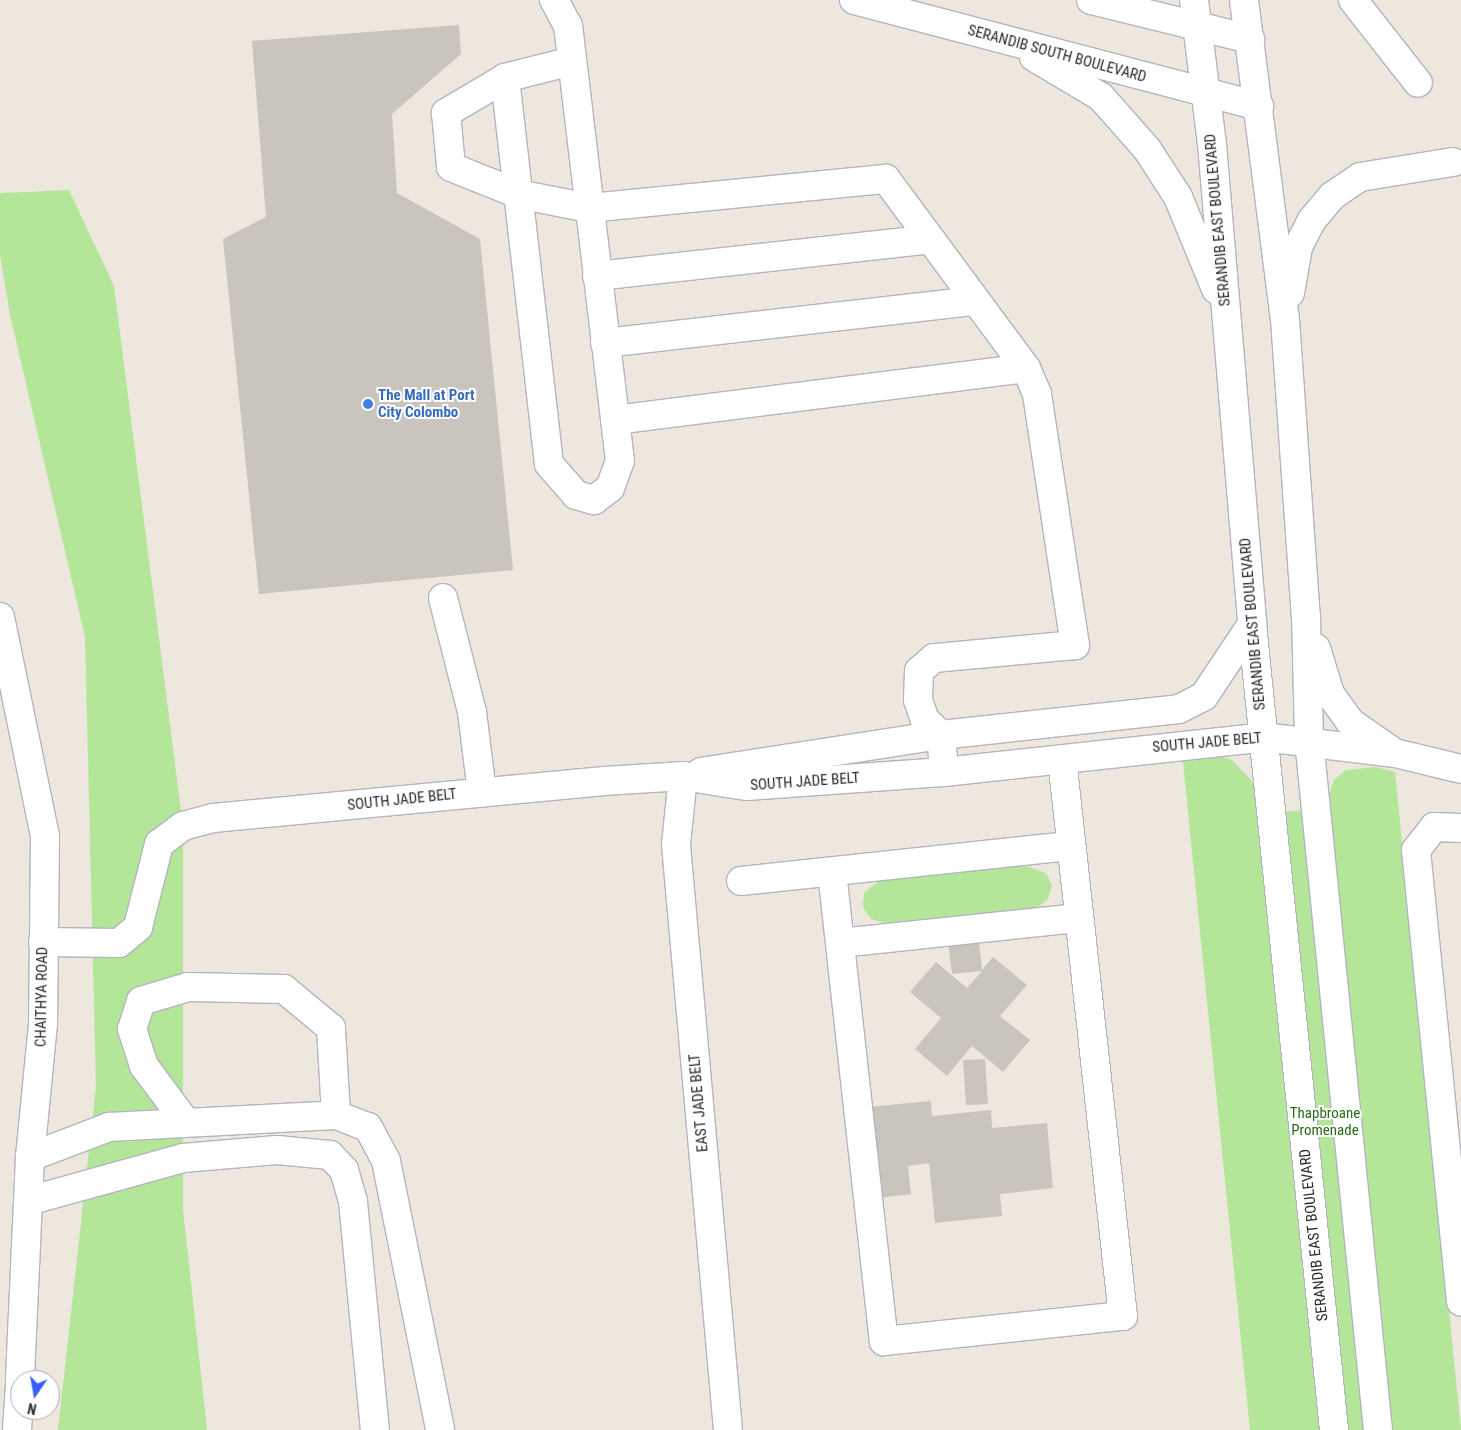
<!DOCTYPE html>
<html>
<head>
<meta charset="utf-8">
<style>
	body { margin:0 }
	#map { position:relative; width:1461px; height:1430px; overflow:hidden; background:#eee7de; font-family:"Roboto Condensed",sans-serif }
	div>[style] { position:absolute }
	.green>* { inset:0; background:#b3e699 }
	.building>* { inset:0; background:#c9c4bd }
	.roads { filter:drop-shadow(1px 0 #b2b4c0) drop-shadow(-1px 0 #b2b4c0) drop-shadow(0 1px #b2b4c0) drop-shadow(0 -1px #b2b4c0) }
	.minor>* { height:28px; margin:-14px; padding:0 14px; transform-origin:14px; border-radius:14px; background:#fff }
	.dots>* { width:14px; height:14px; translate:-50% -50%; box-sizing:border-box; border:2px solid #fff; border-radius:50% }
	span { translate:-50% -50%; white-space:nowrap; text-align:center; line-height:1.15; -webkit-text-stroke:4px #fff; paint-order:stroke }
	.street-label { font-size:15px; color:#2c2c2c }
	.shop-label { font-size:15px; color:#366cbe; font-weight:700 }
	.left { translate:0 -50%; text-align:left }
	.park-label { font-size:15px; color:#2a6c18 }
	.north { position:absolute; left:10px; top:1370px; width:50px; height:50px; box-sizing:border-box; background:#fff; border:1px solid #ababab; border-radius:50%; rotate:192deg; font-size:14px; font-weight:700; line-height:20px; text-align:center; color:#2c2c2c }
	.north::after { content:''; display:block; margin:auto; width:18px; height:22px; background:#395eff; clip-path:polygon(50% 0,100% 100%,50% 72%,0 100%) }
</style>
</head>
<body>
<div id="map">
	<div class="green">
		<div style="clip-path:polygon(69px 190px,114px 286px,183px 826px,183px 1209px,207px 1430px,58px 1430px,96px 1087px,85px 637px,10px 315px,0 254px,0 193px)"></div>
		<div style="clip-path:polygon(1182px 752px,1214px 754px,1232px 760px,1255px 784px,1265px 814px,1324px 808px,1334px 780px,1346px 770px,1375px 767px,1395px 772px,1461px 1430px,1250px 1430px)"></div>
		<div style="clip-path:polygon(1026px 866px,1046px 873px,1052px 885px,1048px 899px,1037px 908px,884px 923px,871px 919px,863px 907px,864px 893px,880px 880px)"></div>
	</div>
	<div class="building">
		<div style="clip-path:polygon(459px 25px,461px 54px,392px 114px,397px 193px,480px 239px,513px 570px,259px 594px,223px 239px,266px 217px,252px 41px)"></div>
		<div style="clip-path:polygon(978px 932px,982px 970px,993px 957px,1027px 985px,1000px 1016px,1030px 1040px,1003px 1072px,972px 1046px,947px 1076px,915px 1049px,941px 1018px,910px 992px,936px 962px,967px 988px,982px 971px,952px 974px,947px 935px)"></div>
		<div style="clip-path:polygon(985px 1059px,988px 1104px,966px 1105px,963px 1060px)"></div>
		<div style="clip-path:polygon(931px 1101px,932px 1116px,991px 1110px,992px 1128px,1047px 1123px,1053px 1188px,1000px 1194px,1002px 1216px,935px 1223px,929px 1163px,908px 1166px,911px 1194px,878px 1198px,868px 1107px)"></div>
	</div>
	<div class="roads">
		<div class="minor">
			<div style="left:854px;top:0;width:419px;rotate:14.7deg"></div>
			<div style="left:1091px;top:0;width:164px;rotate:13.8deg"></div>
			<div style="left:1194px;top:0;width:145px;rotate:82.9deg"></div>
			<div style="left:1212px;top:144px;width:482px;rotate:85.2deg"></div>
			<div style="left:1252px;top:624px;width:810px;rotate:84.19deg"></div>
			<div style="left:1244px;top:0;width:322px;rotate:82.7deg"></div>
			<div style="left:1285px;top:319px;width:298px;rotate:86deg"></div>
			<div style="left:1306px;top:616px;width:124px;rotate:88.6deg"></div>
			<div style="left:1309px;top:740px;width:693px;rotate:84.29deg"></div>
			<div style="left:1353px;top:0;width:105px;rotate:51.9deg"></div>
			<div style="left:1034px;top:57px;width:78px;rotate:30.8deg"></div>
			<div style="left:1101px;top:97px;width:69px;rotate:48.5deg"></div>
			<div style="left:1147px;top:149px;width:57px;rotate:57.1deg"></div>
			<div style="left:1178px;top:197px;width:100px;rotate:67.6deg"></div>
			<div style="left:572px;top:61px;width:69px;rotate:165.8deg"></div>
			<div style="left:505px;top:78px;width:69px;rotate:149.3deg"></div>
			<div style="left:446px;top:113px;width:54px;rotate:84.7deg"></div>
			<div style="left:451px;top:167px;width:72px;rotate:21.9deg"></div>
			<div style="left:518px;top:194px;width:72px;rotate:11.2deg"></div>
			<div style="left:589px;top:208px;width:298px;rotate:-5.6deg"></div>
			<div style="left:886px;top:179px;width:235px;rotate:53.5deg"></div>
			<div style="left:505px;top:78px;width:388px;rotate:83.5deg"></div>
			<div style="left:549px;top:464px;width:41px;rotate:48.9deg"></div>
			<div style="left:576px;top:495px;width:19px;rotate:16deg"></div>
			<div style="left:594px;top:500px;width:20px;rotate:-37deg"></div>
			<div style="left:610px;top:488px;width:29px;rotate:-70deg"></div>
			<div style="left:620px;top:461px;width:438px;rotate:-96.8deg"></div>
			<div style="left:568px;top:26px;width:30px;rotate:-118deg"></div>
			<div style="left:597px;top:276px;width:335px;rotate:-6.3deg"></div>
			<div style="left:1290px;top:293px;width:47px;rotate:-80.1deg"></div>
			<div style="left:1298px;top:247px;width:30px;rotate:-63deg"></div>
			<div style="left:1312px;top:220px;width:31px;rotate:-50deg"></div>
			<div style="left:1332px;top:196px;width:34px;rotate:-34deg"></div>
			<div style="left:1360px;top:177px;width:94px;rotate:-9.2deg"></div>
			<div style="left:605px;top:343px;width:372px;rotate:-6.5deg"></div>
			<div style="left:615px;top:420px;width:414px;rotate:-7.2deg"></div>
			<div style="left:1026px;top:368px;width:28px;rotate:67deg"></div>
			<div style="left:1037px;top:394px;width:254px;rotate:81.4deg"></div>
			<div style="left:1075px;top:645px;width:142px;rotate:174.7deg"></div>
			<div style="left:934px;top:658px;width:20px;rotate:139deg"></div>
			<div style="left:919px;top:671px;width:29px;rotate:92deg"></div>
			<div style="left:918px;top:700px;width:21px;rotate:71deg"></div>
			<div style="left:925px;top:720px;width:22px;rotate:43deg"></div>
			<div style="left:941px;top:735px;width:37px;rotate:85deg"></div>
			<div style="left:443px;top:598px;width:118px;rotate:75.7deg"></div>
			<div style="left:472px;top:712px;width:81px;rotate:82.9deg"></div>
			<div style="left:0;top:617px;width:224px;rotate:78.4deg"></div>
			<div style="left:45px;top:836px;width:188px;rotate:90.6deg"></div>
			<div style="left:43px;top:1024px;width:134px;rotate:95.6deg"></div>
			<div style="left:30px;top:1157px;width:223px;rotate:92.6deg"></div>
			<div style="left:1316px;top:648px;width:48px;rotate:73.1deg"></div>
			<div style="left:1330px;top:694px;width:34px;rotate:54deg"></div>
			<div style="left:1350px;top:722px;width:47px;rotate:34.7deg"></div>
			<div style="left:701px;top:772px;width:243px;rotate:-8.8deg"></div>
			<div style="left:941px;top:735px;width:239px;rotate:-6.2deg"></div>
			<div style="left:1179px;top:709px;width:28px;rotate:-27deg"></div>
			<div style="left:1204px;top:696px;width:87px;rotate:-56.3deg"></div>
			<div style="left:683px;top:776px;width:69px;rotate:95.8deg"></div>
			<div style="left:676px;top:845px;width:587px;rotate:84.92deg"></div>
			<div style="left:1461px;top:828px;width:27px;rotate:-178deg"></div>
			<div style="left:1434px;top:827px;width:29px;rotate:128deg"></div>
			<div style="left:1416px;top:850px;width:454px;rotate:84.3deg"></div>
			<div style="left:832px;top:872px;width:472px;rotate:83.7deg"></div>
			<div style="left:884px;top:1341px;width:240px;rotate:-6deg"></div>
			<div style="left:1123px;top:1316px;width:560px;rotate:-96.25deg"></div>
			<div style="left:741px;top:881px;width:332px;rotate:-6.1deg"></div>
			<div style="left:43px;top:942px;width:76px;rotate:0.8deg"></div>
			<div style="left:119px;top:943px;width:25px;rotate:-40deg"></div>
			<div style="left:138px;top:927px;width:86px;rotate:-75.8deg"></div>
			<div style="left:159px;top:844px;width:30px;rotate:-37deg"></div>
			<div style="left:183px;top:826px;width:31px;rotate:-15deg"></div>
			<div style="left:213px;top:818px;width:393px;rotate:-5.4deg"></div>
			<div style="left:604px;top:781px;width:79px;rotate:-3.6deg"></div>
			<div style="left:683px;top:776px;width:65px;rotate:8.9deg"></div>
			<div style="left:747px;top:786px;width:197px;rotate:-4.1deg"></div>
			<div style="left:944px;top:772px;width:322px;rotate:-6.2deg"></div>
			<div style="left:1264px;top:737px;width:132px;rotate:7deg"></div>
			<div style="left:1395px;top:753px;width:68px;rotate:13.6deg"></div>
			<div style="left:840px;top:943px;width:240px;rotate:-6deg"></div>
			<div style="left:185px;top:1121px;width:69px;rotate:-126.7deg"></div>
			<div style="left:144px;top:1066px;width:39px;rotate:-108deg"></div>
			<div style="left:132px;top:1029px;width:29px;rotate:-72deg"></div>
			<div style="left:141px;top:1001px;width:49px;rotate:-16.6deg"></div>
			<div style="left:188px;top:987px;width:96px;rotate:1.2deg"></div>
			<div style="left:284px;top:989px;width:61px;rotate:39.7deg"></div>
			<div style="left:331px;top:1028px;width:87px;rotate:86.7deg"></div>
			<div style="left:30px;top:1157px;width:85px;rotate:-20.8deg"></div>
			<div style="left:109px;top:1127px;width:227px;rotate:-3deg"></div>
			<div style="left:336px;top:1115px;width:34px;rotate:21deg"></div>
			<div style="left:368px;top:1127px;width:38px;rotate:62deg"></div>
			<div style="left:386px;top:1161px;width:274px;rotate:78.6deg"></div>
			<div style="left:28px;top:1201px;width:161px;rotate:-15.5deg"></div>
			<div style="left:183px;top:1158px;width:94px;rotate:-4.9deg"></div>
			<div style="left:277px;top:1150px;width:53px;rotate:5.4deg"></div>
			<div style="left:330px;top:1155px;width:21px;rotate:47deg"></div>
			<div style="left:344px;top:1170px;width:33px;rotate:74deg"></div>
			<div style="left:353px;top:1202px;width:229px;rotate:84.5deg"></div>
			<div style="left:17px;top:1430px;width:47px;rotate:-86.3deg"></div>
		</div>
	</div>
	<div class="dots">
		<div style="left:368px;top:404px;background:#3f7fe0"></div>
	</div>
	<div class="street-label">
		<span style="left:1057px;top:54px;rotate:15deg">SERANDIB SOUTH BOULEVARD</span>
		<span style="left:1218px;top:220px;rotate:-95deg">SERANDIB EAST BOULEVARD</span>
		<span style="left:1253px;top:624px;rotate:-95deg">SERANDIB EAST BOULEVARD</span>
		<span style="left:1207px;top:743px;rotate:-5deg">SOUTH JADE BELT</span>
		<span style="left:805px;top:782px;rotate:-4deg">SOUTH JADE BELT</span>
		<span style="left:402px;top:800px;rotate:-6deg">SOUTH JADE BELT</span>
		<span style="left:42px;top:997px;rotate:-89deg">CHAITHYA ROAD</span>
		<span style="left:699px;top:1103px;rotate:-95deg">EAST JADE BELT</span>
		<span style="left:1314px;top:1235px;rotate:-96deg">SERANDIB EAST BOULEVARD</span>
	</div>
	<div class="shop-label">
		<span class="left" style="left:378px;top:404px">The Mall at Port<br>City Colombo</span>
	</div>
	<div class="park-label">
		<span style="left:1325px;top:1122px">Thapbroane<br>Promenade</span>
	</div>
	<div class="north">N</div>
</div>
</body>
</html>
